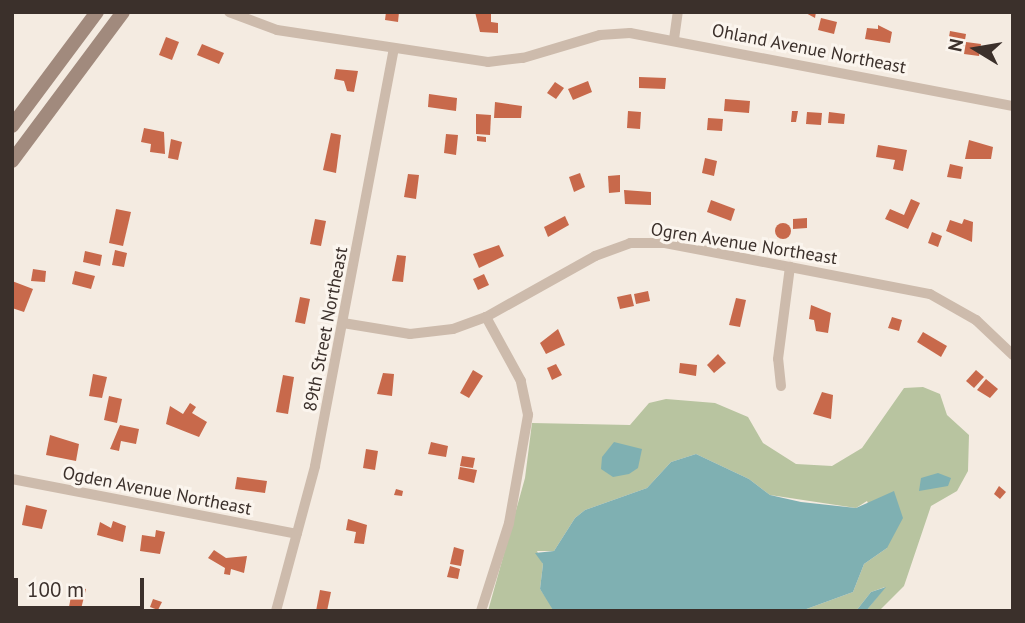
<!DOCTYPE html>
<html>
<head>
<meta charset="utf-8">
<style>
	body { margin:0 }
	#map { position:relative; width:1025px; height:623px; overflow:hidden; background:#f4ebe1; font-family:"PT Sans",sans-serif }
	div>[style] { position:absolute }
	.green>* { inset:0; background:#b8c4a0 }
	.water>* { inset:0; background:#7fb0b2 }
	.building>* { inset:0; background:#c8694b }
	.round { border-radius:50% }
	.street>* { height:10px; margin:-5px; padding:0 5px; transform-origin:5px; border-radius:5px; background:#cdbbac }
	.secondary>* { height:14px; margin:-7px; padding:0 7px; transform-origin:7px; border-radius:7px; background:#a18a7d }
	span { translate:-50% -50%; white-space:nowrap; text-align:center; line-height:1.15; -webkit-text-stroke:6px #fbf5ee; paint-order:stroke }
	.street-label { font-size:18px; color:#3b302b }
	.frame { position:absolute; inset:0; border:14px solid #3b302b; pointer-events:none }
	.north { position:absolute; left:941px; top:14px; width:70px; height:70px; -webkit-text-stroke:5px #fbf5ee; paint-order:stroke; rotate:281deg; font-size:19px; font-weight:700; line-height:28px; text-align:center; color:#3b302b }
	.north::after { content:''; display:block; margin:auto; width:24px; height:32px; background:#3b302b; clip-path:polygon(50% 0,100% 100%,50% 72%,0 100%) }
	.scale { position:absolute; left:14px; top:578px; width:130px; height:32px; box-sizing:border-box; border:4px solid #3b302b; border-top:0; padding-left:9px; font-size:21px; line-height:24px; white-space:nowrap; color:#3b302b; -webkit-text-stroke:5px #fbf5ee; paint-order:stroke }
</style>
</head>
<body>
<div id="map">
	<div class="green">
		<div style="clip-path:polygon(923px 387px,940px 394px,947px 415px,969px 435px,968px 471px,957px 491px,931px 506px,904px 586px,879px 611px,866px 611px,885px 587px,871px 592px,856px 611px,801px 611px,853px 592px,864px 564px,887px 548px,867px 501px,856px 508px,770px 495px,749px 479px,696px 454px,671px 462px,647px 488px,585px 510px,575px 518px,554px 551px,537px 551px,543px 564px,540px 589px,555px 611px,488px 611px,525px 478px,532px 423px,630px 425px,649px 403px,666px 399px,715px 403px,748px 417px,763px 443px,796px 464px,832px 466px,862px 448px,904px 388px)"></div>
	</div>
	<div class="water">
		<div style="clip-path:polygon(614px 442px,642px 449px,638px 468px,629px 474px,613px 477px,601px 469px,602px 457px)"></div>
		<div style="clip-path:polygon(696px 454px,749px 479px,770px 495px,801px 502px,856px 508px,894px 491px,903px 518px,887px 548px,864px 564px,853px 592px,801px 611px,553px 610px,540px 589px,543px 564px,535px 553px,554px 551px,575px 518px,585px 510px,647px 488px,671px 462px)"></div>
		<div style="clip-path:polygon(938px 473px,951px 478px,948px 486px,919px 491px,921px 478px)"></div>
		<div style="clip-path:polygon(886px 587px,866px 611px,856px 611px,871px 592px)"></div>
	</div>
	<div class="building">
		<div style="clip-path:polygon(386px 12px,399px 12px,398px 22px,385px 20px)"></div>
		<div style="clip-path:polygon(475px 12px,491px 13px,491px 22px,498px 23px,498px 33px,480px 32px)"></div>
		<div style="clip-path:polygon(804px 12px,816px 12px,815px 18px)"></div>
		<div style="clip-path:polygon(821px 18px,837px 22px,834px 34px,818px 30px)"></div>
		<div style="clip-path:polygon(878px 25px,892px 32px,890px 43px,865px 39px,867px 28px,878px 29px)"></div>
		<div style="clip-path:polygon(950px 31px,966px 34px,964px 46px,948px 43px)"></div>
		<div style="clip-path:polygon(166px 37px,179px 42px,172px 60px,159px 55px)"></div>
		<div style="clip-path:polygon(966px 42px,981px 44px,979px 56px,964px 54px)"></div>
		<div style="clip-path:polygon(202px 44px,224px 53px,219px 64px,197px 55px)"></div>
		<div style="clip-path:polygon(336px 69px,358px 71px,354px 92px,347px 91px,344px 81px,334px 79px)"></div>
		<div style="clip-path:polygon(639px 77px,666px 78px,665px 89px,639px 88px)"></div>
		<div style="clip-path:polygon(588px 81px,592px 92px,573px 100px,568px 89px)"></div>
		<div style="clip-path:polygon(555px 82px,564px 88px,556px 99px,547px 93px)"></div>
		<div style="clip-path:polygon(429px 94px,457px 98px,456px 111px,428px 107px)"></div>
		<div style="clip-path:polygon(725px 99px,750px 101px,749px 113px,724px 111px)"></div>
		<div style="clip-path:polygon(495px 102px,522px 106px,521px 118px,494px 118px)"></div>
		<div style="clip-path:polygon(628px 111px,641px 112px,640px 129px,627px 128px)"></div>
		<div style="clip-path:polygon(792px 111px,798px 111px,796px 122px,791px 122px)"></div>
		<div style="clip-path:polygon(807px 112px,822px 113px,821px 125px,806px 124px)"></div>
		<div style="clip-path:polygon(829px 112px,845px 114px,844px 124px,828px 123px)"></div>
		<div style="clip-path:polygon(476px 114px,491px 115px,490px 135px,476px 134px)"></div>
		<div style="clip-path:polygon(708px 118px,723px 119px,722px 131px,707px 130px)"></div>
		<div style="clip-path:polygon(144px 128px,164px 132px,165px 154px,150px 152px,151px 144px,141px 142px)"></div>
		<div style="clip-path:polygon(331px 133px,341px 135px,336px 173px,323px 170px)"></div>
		<div style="clip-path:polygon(446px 134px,458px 135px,456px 155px,444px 153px)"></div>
		<div style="clip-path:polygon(477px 136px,486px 137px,486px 142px,477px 141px)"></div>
		<div style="clip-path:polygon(171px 139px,182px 142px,178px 160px,168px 158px)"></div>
		<div style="clip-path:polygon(969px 140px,993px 147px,991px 159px,965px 159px)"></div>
		<div style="clip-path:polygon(878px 145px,907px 150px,903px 171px,893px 169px,895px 160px,876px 157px)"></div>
		<div style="clip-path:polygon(705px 158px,717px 161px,714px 176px,702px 173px)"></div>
		<div style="clip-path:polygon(950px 164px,963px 167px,961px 179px,947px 177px)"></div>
		<div style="clip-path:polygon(580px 173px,585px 187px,574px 192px,569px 177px)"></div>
		<div style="clip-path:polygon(408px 174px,419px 175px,416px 199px,404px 197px)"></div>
		<div style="clip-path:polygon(620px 175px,620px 192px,609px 193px,608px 176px)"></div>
		<div style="clip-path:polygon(624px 190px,651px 192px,651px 205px,625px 204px)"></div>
		<div style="clip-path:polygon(911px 199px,920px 203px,908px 229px,885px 219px,890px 209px,904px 215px)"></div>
		<div style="clip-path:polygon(711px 200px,735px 209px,731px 221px,707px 212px)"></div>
		<div style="clip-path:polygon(116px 209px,131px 212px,123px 246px,109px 243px)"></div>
		<div style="clip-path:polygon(565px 216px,569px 225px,548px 237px,544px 227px)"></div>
		<div style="clip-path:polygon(807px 218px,807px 228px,793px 229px,793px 219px)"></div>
		<div style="clip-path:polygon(315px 219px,326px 221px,321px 246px,310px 244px)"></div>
		<div style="clip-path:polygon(964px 219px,973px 222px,972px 242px,946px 231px,950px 220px,962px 224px)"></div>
		<div class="round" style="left:775px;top:223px;width:16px;height:16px"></div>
		<div style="clip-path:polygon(932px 232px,942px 236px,938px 247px,928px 243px)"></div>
		<div style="clip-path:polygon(499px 245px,504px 256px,479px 268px,473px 254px)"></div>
		<div style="clip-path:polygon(115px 250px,127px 253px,124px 267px,112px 265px)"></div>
		<div style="clip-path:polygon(85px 251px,102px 255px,100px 266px,83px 262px)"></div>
		<div style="clip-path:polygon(397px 255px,406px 256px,403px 282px,392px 281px)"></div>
		<div style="clip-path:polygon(33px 269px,46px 271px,45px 282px,31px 281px)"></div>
		<div style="clip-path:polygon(75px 271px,95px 276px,91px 289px,72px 284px)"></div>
		<div style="clip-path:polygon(484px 274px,489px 285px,478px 290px,473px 279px)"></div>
		<div style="clip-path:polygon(12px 281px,33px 289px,24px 312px,12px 308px)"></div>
		<div style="clip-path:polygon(648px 291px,650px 301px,636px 304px,634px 294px)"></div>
		<div style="clip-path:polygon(631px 294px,634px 306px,620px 309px,617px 297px)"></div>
		<div style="clip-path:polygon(300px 297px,310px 299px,305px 324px,295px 322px)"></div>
		<div style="clip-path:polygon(736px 298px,746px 300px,740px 327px,729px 325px)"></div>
		<div style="clip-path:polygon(811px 305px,831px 313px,828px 333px,816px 331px,814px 320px,809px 319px)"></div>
		<div style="clip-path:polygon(892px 317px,902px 320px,899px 331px,888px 328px)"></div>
		<div style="clip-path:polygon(558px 329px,565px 345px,546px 354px,540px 343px)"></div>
		<div style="clip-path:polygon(923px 332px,947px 346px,941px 357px,917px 342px)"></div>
		<div style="clip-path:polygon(718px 354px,726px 363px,714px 373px,707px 365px)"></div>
		<div style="clip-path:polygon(680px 363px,697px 365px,696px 376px,679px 373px)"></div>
		<div style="clip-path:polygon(556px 364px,562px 375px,552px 380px,547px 368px)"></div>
		<div style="clip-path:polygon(473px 370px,483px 376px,469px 398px,460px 393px)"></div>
		<div style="clip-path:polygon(976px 370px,984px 377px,974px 388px,966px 381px)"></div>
		<div style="clip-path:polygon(383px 373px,394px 374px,392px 396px,377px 394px)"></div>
		<div style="clip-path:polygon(93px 374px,107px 377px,102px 398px,89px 396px)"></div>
		<div style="clip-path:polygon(283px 375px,294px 377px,288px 414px,276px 412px)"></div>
		<div style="clip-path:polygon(986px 379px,998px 389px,990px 398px,977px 390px)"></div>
		<div style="clip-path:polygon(822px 392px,833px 395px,831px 419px,813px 414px)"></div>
		<div style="clip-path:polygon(109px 396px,122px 399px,117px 423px,104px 420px)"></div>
		<div style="clip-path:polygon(190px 403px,196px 407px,192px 413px,207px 422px,199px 437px,166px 424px,170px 406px,183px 414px)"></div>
		<div style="clip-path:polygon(120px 425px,139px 429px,136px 444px,121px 441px,119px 451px,110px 449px)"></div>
		<div style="clip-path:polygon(50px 435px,79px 444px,76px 461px,46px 455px)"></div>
		<div style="clip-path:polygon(431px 442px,448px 446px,446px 457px,428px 454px)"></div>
		<div style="clip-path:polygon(366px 449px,378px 451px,375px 470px,363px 468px)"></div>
		<div style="clip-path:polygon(462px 456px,475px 458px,473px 468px,460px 466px)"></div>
		<div style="clip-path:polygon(460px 467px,477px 470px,474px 483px,458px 479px)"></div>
		<div style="clip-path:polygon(237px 477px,267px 481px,265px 493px,235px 489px)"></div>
		<div style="clip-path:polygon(999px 486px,1006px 492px,1000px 499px,994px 494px)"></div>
		<div style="clip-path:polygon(396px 489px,403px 491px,402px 496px,394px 495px)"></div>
		<div style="clip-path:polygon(26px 505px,47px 510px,42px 529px,22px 525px)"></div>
		<div style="clip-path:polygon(348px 519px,367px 525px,364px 544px,354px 543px,356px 532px,346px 530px)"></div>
		<div style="clip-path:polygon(113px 521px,126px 526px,123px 542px,97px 535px,100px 522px,111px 528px)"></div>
		<div style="clip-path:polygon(156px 530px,165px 532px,160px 554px,140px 551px,142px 535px,155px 537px)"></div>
		<div style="clip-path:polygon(454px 547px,464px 550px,461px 566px,450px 564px)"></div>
		<div style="clip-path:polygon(214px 550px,226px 558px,247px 556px,244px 573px,231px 569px,230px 575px,224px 574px,225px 568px,208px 558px)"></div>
		<div style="clip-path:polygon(450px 566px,460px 569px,458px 579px,447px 577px)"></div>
		<div style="clip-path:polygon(73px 586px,86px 589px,81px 609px,69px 607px)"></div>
		<div style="clip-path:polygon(320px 590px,331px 592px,327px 611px,316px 611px)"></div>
		<div style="clip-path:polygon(153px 599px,162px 602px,158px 610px,150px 607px)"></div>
	</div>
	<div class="street">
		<div style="left:229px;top:12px;width:51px;rotate:20.6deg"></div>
		<div style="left:277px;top:30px;width:213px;rotate:8.6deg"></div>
		<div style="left:488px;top:62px;width:35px;rotate:-7deg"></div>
		<div style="left:523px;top:58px;width:80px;rotate:-16.6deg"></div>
		<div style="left:600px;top:35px;width:30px;rotate:-4deg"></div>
		<div style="left:630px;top:33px;width:390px;rotate:10.8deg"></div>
		<div style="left:674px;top:39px;width:27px;rotate:-82deg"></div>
		<div style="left:343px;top:323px;width:68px;rotate:9.3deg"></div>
		<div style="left:410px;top:334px;width:43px;rotate:-6.6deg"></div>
		<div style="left:453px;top:329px;width:35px;rotate:-20deg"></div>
		<div style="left:486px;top:317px;width:125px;rotate:-29.2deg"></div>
		<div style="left:595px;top:256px;width:37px;rotate:-20deg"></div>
		<div style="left:630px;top:243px;width:35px"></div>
		<div style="left:665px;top:243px;width:270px;rotate:10.9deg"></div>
		<div style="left:930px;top:294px;width:53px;rotate:29.5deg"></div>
		<div style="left:976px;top:320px;width:51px;rotate:43.4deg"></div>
		<div style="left:781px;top:386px;width:27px;rotate:-96deg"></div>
		<div style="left:778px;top:359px;width:93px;rotate:-82.6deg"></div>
		<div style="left:12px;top:479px;width:290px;rotate:10.9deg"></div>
		<div style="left:276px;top:611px;width:150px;rotate:-74.9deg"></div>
		<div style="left:315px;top:466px;width:424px;rotate:-79.3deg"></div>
		<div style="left:481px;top:611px;width:92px;rotate:-72.3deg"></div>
		<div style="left:509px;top:523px;width:110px;rotate:-80deg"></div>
		<div style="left:528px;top:415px;width:35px;rotate:-102deg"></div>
		<div style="left:521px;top:381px;width:73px;rotate:-118.7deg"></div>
	</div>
	<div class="secondary">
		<div style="left:12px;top:126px;width:142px;rotate:-53.3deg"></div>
		<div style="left:12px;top:161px;width:186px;rotate:-53.3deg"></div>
	</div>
	<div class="street-label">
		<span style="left:809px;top:49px;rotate:11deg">Ohland Avenue Northeast</span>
		<span style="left:744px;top:244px;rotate:9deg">Ogren Avenue Northeast</span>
		<span style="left:326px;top:329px;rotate:-79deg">89th Street Northeast</span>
		<span style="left:157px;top:491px;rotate:11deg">Ogden Avenue Northeast</span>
	</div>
	<div class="frame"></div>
	<div class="north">N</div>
	<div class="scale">100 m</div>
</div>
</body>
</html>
